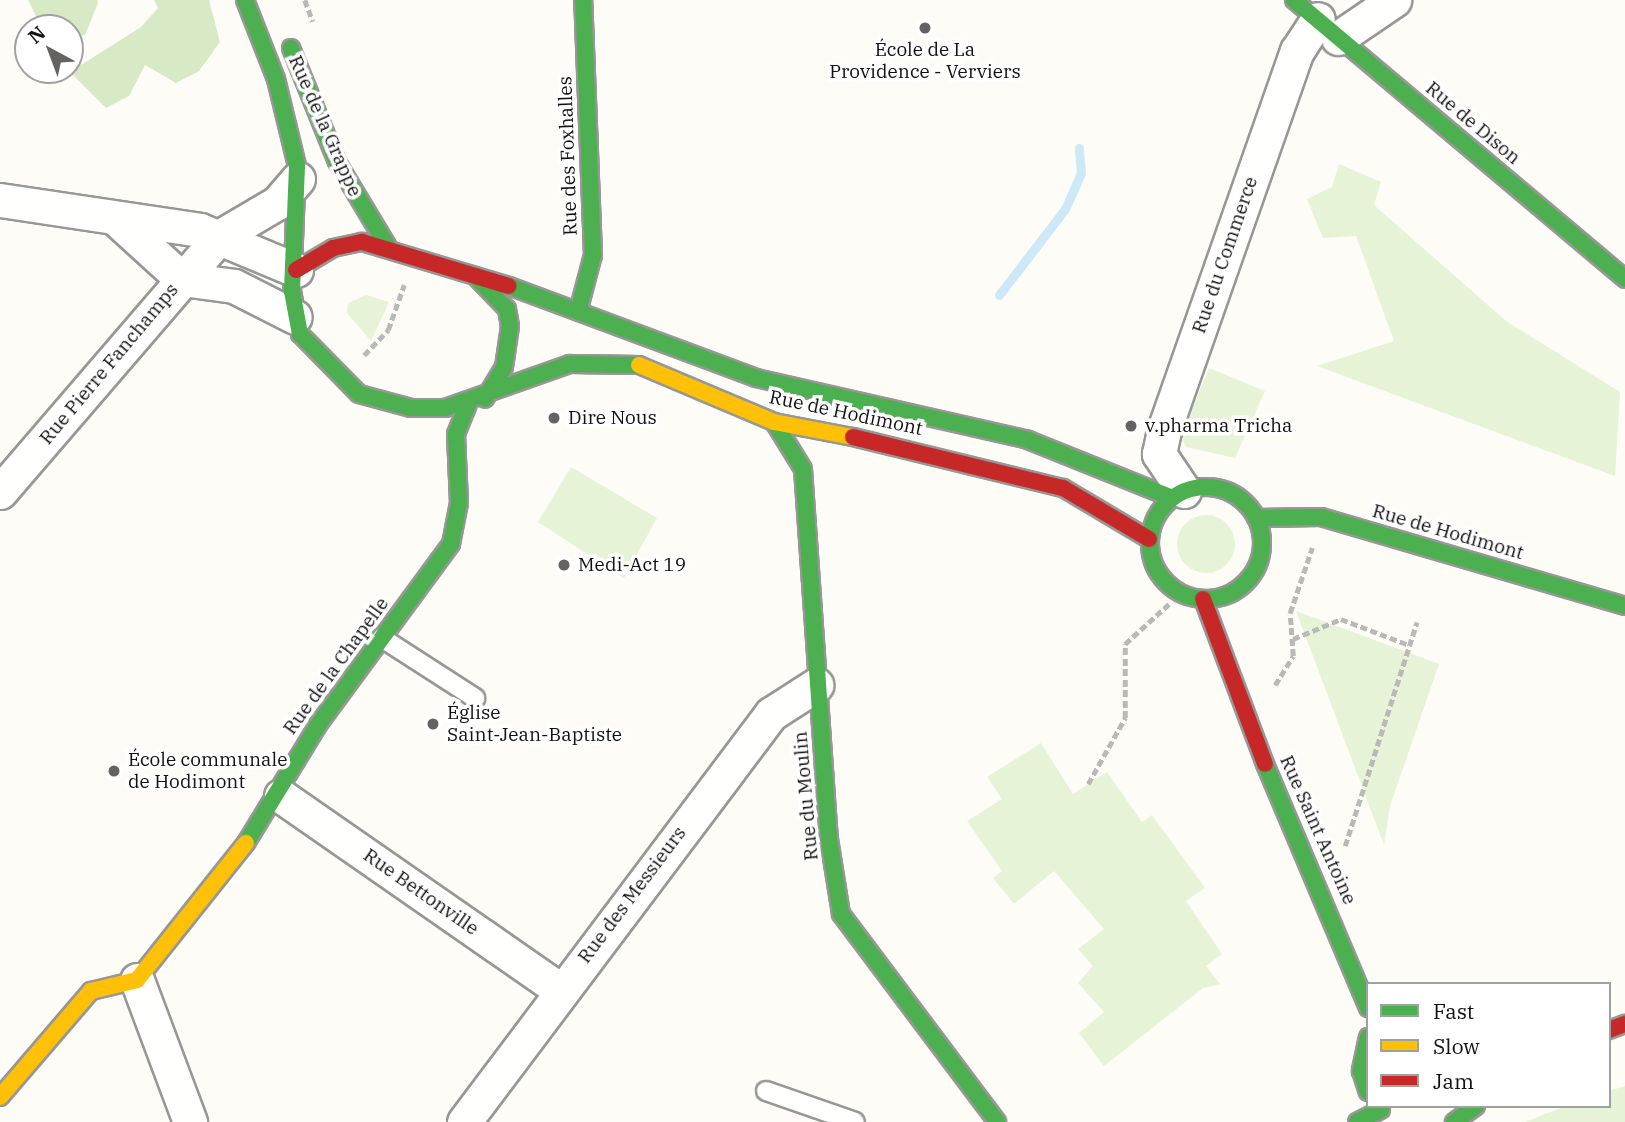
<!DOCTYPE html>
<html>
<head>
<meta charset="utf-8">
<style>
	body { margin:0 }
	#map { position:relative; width:1625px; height:1122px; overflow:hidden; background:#fdfcf7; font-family:"IBM Plex Serif",serif }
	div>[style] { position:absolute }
	.green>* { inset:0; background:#e7f3d7 }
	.round { border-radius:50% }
	.forest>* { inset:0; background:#d8eac5 }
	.stream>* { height:9px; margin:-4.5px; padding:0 4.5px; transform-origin:4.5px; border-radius:4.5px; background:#cde8f7 }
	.path>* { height:4.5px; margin-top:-2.25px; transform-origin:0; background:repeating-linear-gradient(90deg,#b9b9b8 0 7px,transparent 0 10.5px) }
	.roads { filter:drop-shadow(2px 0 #979795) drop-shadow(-2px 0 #979795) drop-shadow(0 2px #979795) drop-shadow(0 -2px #979795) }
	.lane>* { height:18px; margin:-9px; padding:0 9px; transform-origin:9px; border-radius:9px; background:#fffffe }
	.street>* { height:33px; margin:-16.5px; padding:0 16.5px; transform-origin:16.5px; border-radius:16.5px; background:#fffffe }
	.fast>* { height:16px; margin:-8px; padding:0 8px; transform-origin:8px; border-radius:8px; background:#4caf50 }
	.fast>.ring { margin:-8px; padding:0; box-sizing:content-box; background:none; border:16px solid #4caf50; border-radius:50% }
	.slow>* { height:16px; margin:-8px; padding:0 8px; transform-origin:8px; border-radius:8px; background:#ffc107 }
	.jam>* { height:16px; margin:-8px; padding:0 8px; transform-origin:8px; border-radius:8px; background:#c62828 }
	.dots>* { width:19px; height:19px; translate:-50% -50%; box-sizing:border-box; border:4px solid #fff; border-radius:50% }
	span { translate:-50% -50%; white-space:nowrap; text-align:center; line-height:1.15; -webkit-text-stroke:7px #fff; paint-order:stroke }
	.poi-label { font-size:19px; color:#111 }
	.left { translate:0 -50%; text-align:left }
	.street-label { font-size:19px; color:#111 }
	.legend { position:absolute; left:1366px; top:982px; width:245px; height:126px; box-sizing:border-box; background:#fff; border:2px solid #a0a0a0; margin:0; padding:9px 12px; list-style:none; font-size:21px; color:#111 }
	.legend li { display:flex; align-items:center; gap:14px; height:35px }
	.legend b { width:35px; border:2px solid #a0a0a0 }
	.north { position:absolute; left:14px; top:14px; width:70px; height:70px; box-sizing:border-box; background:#fff; border:2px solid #a0a0a0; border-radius:50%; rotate:319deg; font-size:19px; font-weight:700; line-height:28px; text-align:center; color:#111 }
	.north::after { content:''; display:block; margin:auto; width:24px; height:32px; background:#646362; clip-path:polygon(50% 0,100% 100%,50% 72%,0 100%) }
</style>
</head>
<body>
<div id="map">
	<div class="green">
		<div style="clip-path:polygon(1339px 164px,1381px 182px,1374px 205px,1506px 321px,1620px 392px,1615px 476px,1317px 366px,1394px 341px,1356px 236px,1323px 238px,1307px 199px,1332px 187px)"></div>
		<div style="clip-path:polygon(366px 295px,389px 302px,371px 341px,347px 313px,348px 303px)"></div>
		<div style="clip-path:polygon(1209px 368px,1265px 391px,1235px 458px,1186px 447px,1181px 437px)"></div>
		<div style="clip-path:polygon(571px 467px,657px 518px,624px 578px,538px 522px)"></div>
		<div class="round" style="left:1177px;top:515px;width:58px;height:58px"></div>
		<div style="clip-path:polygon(1296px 611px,1439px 664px,1390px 806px,1384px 845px)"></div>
		<div style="clip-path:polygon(1041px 743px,1073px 794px,1107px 772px,1142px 822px,1152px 815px,1205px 888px,1186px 901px,1222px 954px,1206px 966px,1220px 984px,1203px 988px,1104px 1066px,1079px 1033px,1104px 1012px,1078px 983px,1093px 966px,1078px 949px,1104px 929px,1054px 871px,1014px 904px,993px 878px,1002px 871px,967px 821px,1002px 799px,987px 777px)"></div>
		<div style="clip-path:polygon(1625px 1086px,1625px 1122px,1525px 1122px,1566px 1106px,1609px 1106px,1609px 1091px)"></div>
	</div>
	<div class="forest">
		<div style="clip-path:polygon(28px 0,97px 0,98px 3px,85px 35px,70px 39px,70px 28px,42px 28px)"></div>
		<div style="clip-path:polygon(154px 0,209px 0,220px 42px,199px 71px,176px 83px,145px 65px,129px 96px,106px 108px,70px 72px,141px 27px,158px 8px)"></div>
	</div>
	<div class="stream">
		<div style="left:999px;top:295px;width:108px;rotate:-52.5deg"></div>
		<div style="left:1065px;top:209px;width:39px;rotate:-66deg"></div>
		<div style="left:1081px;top:173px;width:25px;rotate:-95deg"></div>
	</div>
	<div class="path">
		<div style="left:305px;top:0;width:23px;rotate:70deg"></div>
		<div style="left:364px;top:355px;width:35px;rotate:-46deg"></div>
		<div style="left:388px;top:330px;width:48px;rotate:-70.4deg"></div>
		<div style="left:1293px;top:639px;width:52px;rotate:-22.6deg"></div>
		<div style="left:1341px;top:619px;width:73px;rotate:20.9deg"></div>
		<div style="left:1275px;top:685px;width:34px;rotate:-58deg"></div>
		<div style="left:1293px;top:656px;width:43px;rotate:-94deg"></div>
		<div style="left:1290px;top:613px;width:69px;rotate:-71.3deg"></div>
		<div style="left:1088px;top:784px;width:76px;rotate:-60.7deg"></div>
		<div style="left:1125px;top:718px;width:74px;rotate:-90deg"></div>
		<div style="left:1125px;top:644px;width:62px;rotate:-42.4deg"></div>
		<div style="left:1345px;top:846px;width:235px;rotate:-72.2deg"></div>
	</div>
	<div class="roads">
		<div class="lane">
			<div style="left:382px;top:638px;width:111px;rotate:32.8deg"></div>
			<div style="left:766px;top:1091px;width:94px;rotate:19.2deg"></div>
		</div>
		<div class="street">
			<div style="left:1338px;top:38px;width:68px;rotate:-34.2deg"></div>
			<div style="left:0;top:200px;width:202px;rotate:8.5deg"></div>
			<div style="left:200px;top:230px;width:104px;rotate:22.6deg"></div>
			<div style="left:115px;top:218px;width:91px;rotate:42.3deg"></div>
			<div style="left:182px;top:279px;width:52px;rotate:7.7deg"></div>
			<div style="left:234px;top:286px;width:68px;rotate:26.9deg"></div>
			<div style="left:1184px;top:491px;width:45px;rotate:-124deg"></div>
			<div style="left:1159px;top:454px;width:25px;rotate:-78deg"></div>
			<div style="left:1164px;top:430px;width:402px;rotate:-70.7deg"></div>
			<div style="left:1297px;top:51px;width:38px;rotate:-57deg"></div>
			<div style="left:0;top:492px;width:336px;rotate:-49.3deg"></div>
			<div style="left:219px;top:237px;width:67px;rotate:-30.4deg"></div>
			<div style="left:277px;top:203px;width:32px;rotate:-49deg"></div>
			<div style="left:281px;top:796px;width:340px;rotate:34.8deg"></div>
			<div style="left:137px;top:980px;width:152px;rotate:69.5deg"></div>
			<div style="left:464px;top:1122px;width:511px;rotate:-53.04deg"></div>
			<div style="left:771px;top:714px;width:54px;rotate:-32.8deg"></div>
		</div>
		<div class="fast">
			<div style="left:245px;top:0;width:85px;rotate:68.6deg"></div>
			<div style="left:276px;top:79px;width:89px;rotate:76.4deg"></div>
			<div style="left:297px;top:166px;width:125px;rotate:92.3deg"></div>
			<div style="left:292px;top:291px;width:44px;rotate:79.5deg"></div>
			<div style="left:300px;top:334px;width:84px;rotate:45.5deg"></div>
			<div style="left:359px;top:394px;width:54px;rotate:15.1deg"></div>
			<div style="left:411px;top:408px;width:34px"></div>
			<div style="left:445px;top:408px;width:133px;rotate:-19.4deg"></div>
			<div style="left:570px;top:364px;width:69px;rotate:0.8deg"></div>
			<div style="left:1294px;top:0;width:433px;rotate:40.1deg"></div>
			<div style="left:291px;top:48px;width:123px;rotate:68deg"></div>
			<div style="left:337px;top:162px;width:99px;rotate:59deg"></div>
			<div style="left:475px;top:276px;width:46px;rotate:45.9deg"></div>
			<div style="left:507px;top:309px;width:17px;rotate:80deg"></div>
			<div style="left:510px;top:326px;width:41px;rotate:98.3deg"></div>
			<div style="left:504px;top:367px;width:37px;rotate:121deg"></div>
			<div style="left:509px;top:286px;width:264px;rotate:20.4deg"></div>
			<div style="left:756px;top:378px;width:279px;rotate:12.8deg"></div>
			<div style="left:1028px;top:440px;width:155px;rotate:21.9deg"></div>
			<div style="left:579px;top:308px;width:55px;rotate:-75.2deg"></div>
			<div style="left:593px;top:255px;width:255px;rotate:-92.2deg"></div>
			<div style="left:774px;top:422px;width:55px;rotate:58.3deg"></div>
			<div style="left:803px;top:469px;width:371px;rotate:86deg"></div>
			<div style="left:829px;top:839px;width:76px;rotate:80.9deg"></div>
			<div style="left:841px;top:914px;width:260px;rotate:53.1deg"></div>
			<div class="ring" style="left:1150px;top:487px;width:96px;height:96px"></div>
			<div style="left:1256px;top:518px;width:65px;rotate:-0.9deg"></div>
			<div style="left:1321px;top:517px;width:317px;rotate:16.3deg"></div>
			<div style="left:1265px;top:764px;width:265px;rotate:67.1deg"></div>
			<div style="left:246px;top:843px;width:138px;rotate:-58.6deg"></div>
			<div style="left:318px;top:725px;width:225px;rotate:-53.7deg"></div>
			<div style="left:451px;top:544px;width:42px;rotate:-79deg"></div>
			<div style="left:459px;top:503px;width:69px;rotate:-92.5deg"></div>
			<div style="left:456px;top:434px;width:32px;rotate:-68deg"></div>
			<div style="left:1368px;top:1037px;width:35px;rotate:102deg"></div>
			<div style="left:1361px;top:1071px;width:22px;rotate:72deg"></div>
			<div style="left:1357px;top:1122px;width:27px;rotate:-27deg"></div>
			<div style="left:1454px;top:1122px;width:27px;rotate:-36deg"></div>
		</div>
		<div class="slow">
			<div style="left:639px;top:365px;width:147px;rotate:22.9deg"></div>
			<div style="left:774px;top:422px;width:80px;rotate:10.8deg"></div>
			<div style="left:0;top:1097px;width:140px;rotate:-49.4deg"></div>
			<div style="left:91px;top:991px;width:47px;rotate:-13.4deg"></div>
			<div style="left:137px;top:980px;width:175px;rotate:-51.5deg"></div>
		</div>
		<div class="jam">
			<div style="left:296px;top:270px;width:43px;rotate:-30.7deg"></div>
			<div style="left:333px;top:248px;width:30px;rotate:-12deg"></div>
			<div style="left:362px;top:242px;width:153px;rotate:16.7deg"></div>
			<div style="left:853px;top:437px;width:216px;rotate:13.7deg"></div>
			<div style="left:1063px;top:488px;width:100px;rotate:30.7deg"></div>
			<div style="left:1203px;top:599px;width:176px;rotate:69.4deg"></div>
			<div style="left:1609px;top:1030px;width:17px;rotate:-21deg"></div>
		</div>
	</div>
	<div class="dots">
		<div style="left:925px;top:28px;background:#646362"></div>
		<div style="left:554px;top:418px;background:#646362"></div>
		<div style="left:1131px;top:426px;background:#646362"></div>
		<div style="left:564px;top:565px;background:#646362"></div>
		<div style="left:433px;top:724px;background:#646362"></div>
		<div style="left:114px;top:771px;background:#646362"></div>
	</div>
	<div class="poi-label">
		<span style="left:925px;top:61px">École de La<br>Providence - Verviers</span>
		<span class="left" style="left:568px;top:418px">Dire Nous</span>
		<span class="left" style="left:1145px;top:426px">v.pharma Tricha</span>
		<span class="left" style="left:578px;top:565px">Medi-Act 19</span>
		<span class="left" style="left:447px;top:724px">Église<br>Saint-Jean-Baptiste</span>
		<span class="left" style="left:128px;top:771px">École communale<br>de Hodimont</span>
	</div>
	<div class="street-label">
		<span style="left:1473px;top:123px;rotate:40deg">Rue de Dison</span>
		<span style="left:325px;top:126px;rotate:66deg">Rue de la Grappe</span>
		<span style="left:568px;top:156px;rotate:-92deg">Rue des Foxhalles</span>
		<span style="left:1225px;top:255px;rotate:-71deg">Rue du Commerce</span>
		<span style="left:109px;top:364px;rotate:-50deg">Rue Pierre Fanchamps</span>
		<span style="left:846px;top:413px;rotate:12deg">Rue de Hodimont</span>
		<span style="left:1448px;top:532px;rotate:16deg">Rue de Hodimont</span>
		<span style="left:336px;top:666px;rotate:-54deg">Rue de la Chapelle</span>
		<span style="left:806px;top:796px;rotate:-95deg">Rue du Moulin</span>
		<span style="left:1318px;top:830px;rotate:66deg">Rue Saint Antoine</span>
		<span style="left:421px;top:892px;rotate:35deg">Rue Bettonville</span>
		<span style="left:632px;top:895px;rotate:-53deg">Rue des Messieurs</span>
	</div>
	<ul class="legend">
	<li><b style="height:9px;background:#4caf50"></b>Fast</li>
	<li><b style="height:9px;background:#ffc107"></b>Slow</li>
	<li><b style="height:9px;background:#c62828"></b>Jam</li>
	</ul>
	<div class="north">N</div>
</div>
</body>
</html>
